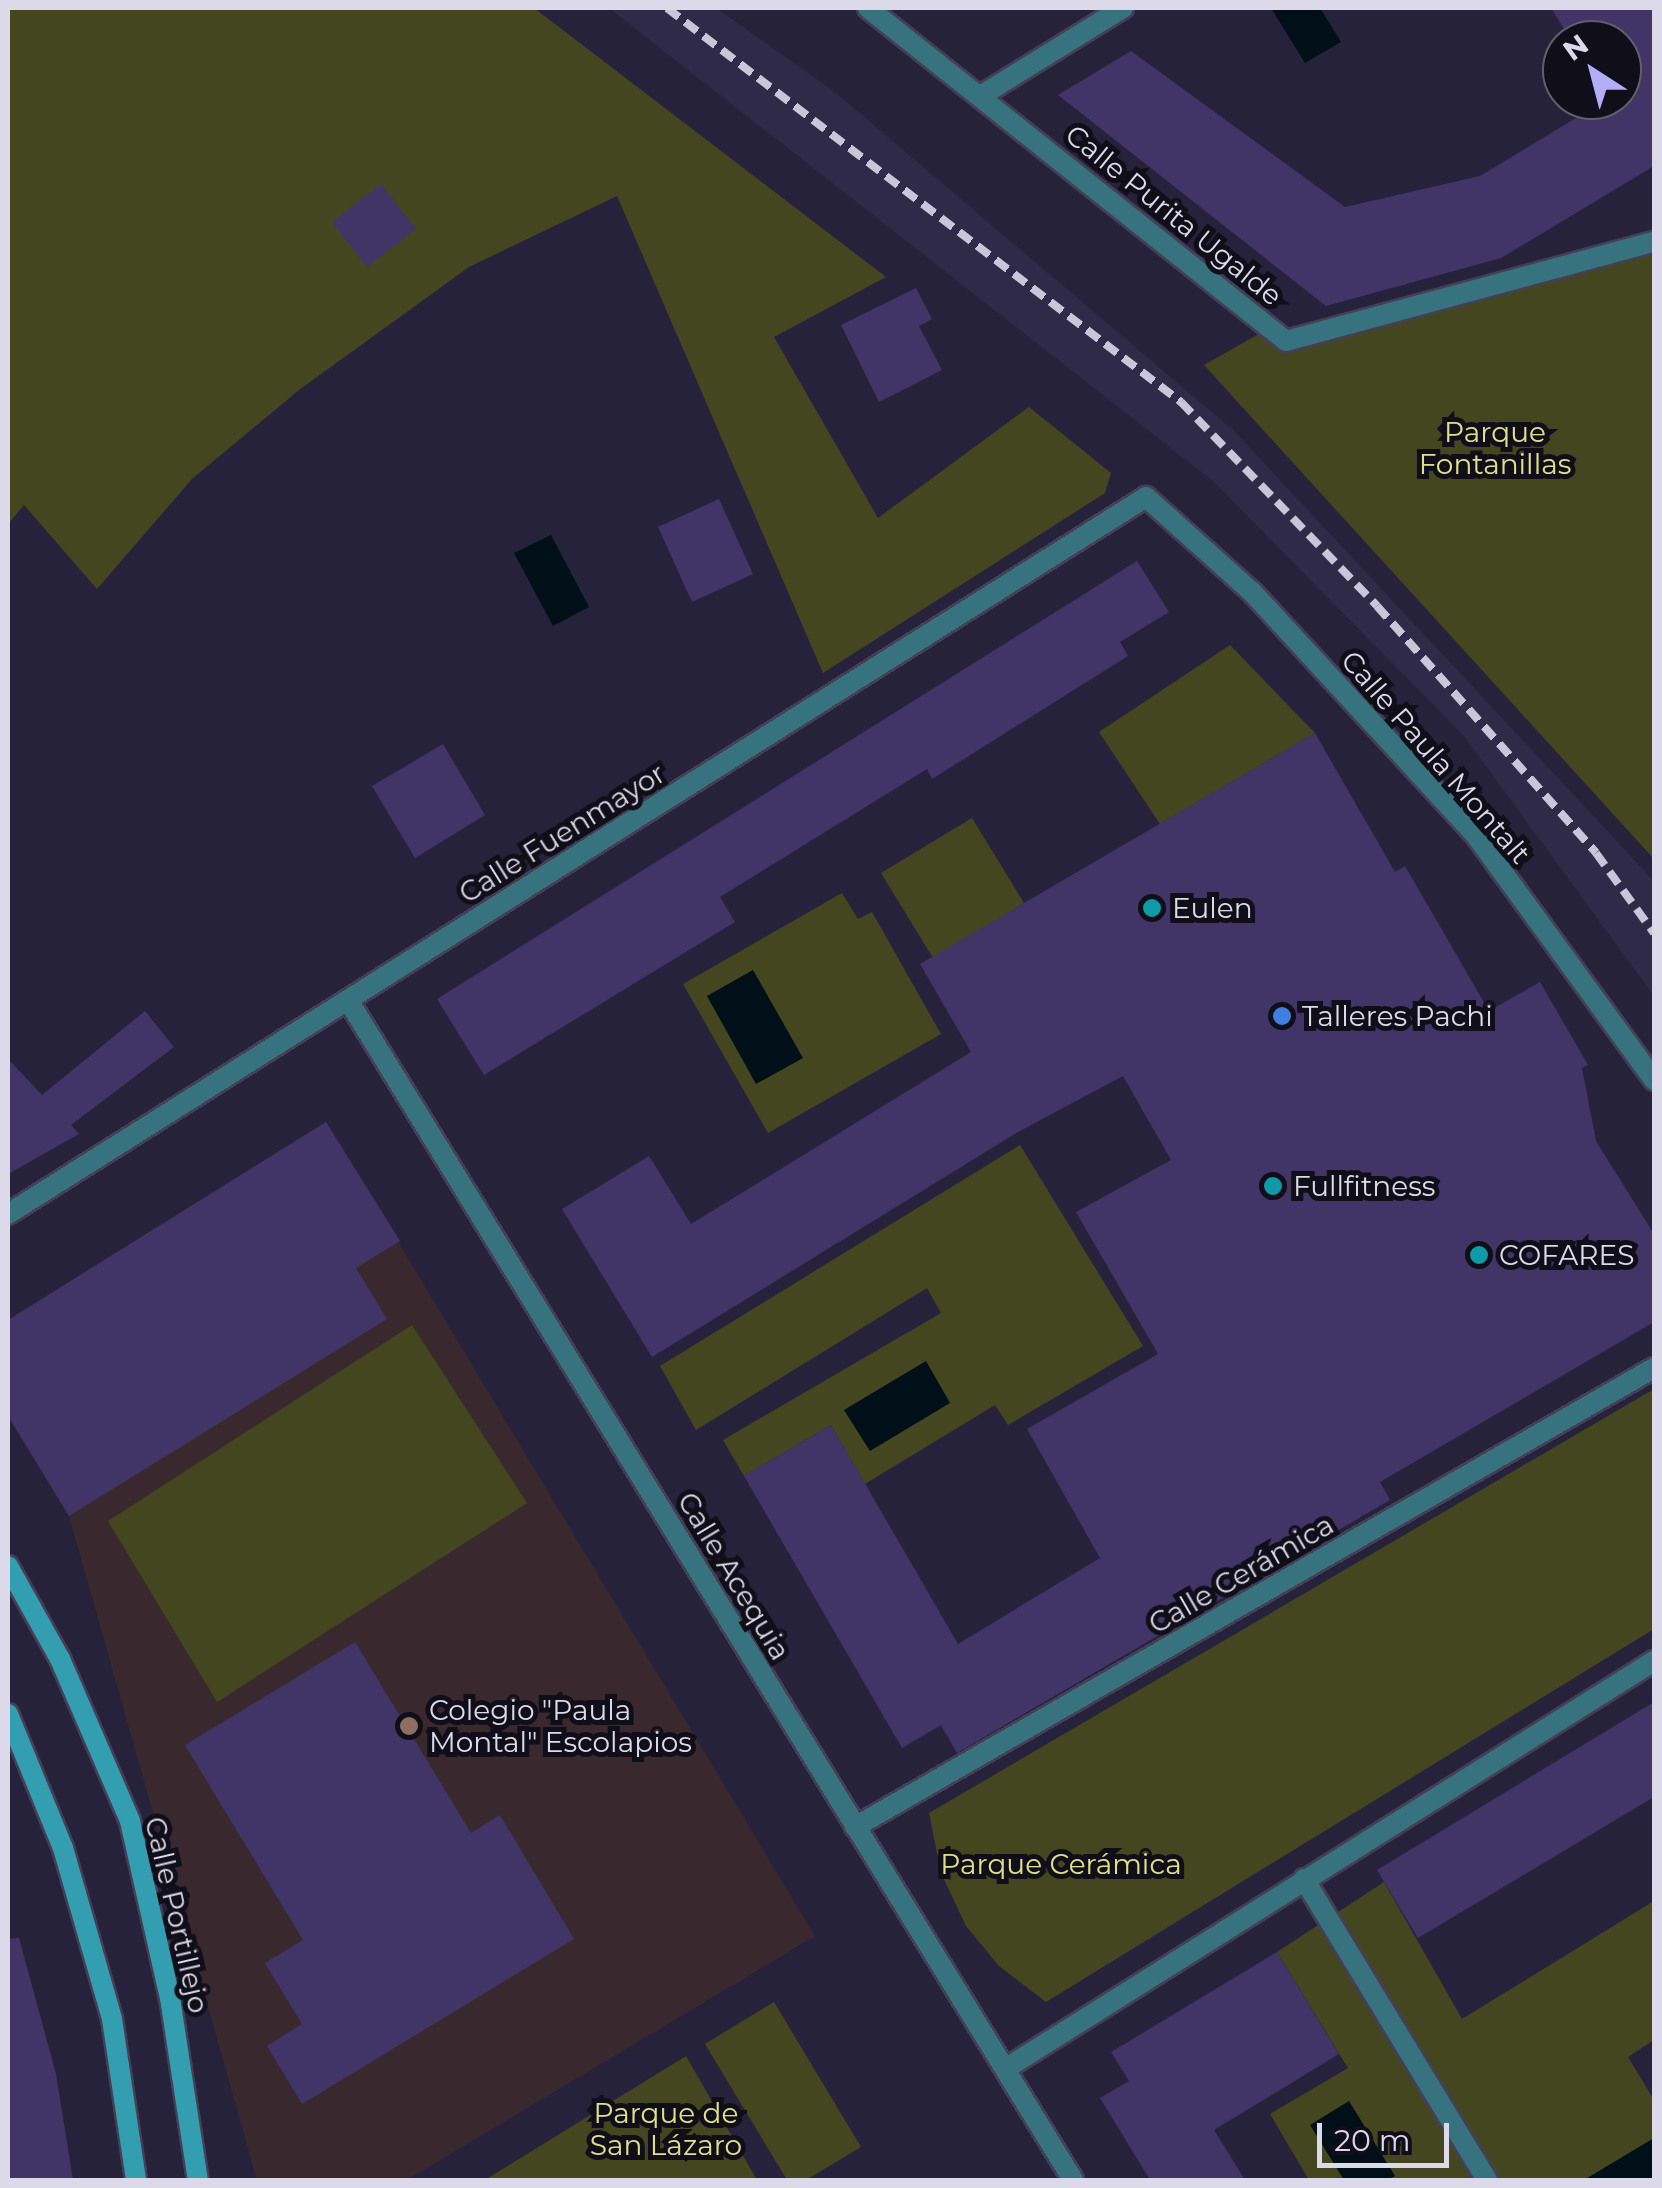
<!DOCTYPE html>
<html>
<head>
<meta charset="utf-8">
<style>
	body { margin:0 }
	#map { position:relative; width:1662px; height:2188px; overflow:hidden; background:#27223b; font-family:Montserrat,sans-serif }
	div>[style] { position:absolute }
	.built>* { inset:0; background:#302a49 }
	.education>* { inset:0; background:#3a282f }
	.green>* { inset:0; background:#444620 }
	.water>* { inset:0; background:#010f19 }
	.building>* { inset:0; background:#403566 }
	.roads { filter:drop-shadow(2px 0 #443f57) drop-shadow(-2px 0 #443f57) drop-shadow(0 2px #443f57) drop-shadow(0 -2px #443f57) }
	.street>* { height:20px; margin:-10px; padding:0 10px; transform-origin:10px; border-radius:10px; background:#37737e }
	.secondary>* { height:20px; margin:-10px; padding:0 10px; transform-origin:10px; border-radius:10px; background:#339eb0 }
	.rail>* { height:8px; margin-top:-4px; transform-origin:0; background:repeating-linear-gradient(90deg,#c8c6d8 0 15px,transparent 0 23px) }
	.dots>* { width:28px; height:28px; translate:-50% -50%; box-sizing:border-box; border:5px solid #100e18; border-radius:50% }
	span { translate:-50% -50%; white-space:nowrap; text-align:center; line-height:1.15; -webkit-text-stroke:10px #100e18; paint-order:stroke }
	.street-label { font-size:28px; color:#dbd9ea }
	.park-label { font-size:28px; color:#dce288 }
	.poi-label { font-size:28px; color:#dbd9ea }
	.left { translate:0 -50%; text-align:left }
	.frame { position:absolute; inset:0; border:10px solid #dbd9ea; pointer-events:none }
	.north { position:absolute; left:1542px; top:20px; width:100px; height:100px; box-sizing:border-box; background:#100e18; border:2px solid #615f6c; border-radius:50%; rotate:324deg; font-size:28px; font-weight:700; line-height:40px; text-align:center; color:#dbd9ea }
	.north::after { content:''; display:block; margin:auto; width:35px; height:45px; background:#b4acf9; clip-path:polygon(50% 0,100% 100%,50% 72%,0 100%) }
	.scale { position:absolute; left:1317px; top:2123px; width:132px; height:45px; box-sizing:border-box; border:5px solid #dbd9ea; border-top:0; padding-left:12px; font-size:30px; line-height:35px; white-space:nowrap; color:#dbd9ea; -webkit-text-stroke:8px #100e18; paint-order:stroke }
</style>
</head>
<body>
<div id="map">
	<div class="built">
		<div style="clip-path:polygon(609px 8px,716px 8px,836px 93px,1234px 431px,1654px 881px,1654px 996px,1464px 736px,1214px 482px)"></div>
	</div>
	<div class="education">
		<div style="clip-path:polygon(326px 1122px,815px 1936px,407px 2180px,257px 2180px,69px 1516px,8px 1416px,8px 1320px)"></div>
	</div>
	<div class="green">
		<div style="clip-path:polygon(8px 8px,534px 8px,886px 277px,774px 337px,878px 518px,1029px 407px,1111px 473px,1105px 493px,823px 673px,617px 196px,469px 267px,299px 390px,192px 479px,97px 589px,24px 505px,8px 524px)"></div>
		<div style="clip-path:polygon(1654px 249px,1654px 859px,1204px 365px,1257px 335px)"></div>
		<div style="clip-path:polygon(1230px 645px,1315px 733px,1160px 824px,1099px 732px)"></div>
		<div style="clip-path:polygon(972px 818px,1024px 903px,933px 958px,881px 873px)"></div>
		<div style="clip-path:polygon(842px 893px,858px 919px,872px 912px,941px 1034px,768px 1133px,683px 984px)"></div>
		<div style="clip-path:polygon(1020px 1145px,1143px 1346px,1008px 1425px,995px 1405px,865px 1484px,831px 1425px,744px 1476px,723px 1440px,941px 1313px,927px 1288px,696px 1430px,660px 1366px)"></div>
		<div style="clip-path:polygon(412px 1325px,527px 1503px,217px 1702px,108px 1521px)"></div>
		<div style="clip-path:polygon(1654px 1389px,1654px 1629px,1046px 2002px,999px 1966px,966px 1926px,941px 1873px,929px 1813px)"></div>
		<div style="clip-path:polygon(1384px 1882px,1462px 2019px,1654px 1901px,1654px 2040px,1628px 2057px,1654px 2100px,1654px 2180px,1309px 2180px,1270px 2114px,1348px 2068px,1277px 1952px)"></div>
		<div style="clip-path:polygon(774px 2002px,861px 2147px,806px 2180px,787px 2180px,705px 2044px)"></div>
		<div style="clip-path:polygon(686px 2056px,757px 2180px,485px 2180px)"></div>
	</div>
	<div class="water">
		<div style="clip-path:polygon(1271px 8px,1320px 8px,1341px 42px,1305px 63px)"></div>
		<div style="clip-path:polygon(551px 535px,589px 607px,553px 626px,514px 553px)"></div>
		<div style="clip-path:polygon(753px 970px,803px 1058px,756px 1084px,707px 996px)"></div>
		<div style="clip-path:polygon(926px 1361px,950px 1403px,870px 1451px,844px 1410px)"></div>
		<div style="clip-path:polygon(1349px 2101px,1395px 2176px,1387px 2180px,1344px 2180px,1310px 2125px)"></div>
		<div style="clip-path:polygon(1654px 2138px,1654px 2180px,1584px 2180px)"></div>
	</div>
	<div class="building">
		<div style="clip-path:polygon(1551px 8px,1654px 8px,1654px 166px,1501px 258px,1326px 306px,1058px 95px,1131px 51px,1345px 207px,1480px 176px,1606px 100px,1622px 100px,1622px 40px,1571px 40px)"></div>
		<div style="clip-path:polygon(381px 184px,416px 229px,367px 267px,332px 222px)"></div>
		<div style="clip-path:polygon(916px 288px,932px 319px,919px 326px,942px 370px,879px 402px,841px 325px)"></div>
		<div style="clip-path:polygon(719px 499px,753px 574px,692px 602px,658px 527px)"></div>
		<div style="clip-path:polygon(1137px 561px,1169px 612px,1120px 642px,1128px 656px,932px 779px,927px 769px,720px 897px,735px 922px,484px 1075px,437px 999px)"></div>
		<div style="clip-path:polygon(1315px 733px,1395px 872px,1405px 866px,1489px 1011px,1540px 982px,1588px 1065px,1582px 1068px,1596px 1141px,1654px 1234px,1654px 1322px,1380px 1482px,1390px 1500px,957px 1753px,941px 1725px,902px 1748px,744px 1476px,831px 1425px,958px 1644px,1100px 1558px,1027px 1429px,1158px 1354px,1076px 1212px,1171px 1160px,1123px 1076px,1018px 1132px,652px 1357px,562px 1209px,649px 1156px,691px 1224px,971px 1052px,920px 964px)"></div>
		<div style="clip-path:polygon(443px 744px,485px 815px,415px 858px,372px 786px)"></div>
		<div style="clip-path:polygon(145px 1011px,174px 1047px,71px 1125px,79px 1134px,8px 1174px,8px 1059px,42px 1095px)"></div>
		<div style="clip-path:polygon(326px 1122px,400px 1241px,356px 1268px,387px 1319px,69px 1516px,8px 1416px,8px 1320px)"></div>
		<div style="clip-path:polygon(355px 1642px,471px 1833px,500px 1815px,574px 1939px,302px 2104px,267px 2046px,302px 2024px,265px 1963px,303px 1940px,185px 1745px)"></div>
		<div style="clip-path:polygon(1654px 1702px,1654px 1797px,1418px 1938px,1377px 1870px)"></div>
		<div style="clip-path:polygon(19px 1938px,56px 2074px,73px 2180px,8px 2180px,8px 1939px)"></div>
		<div style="clip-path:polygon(1277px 1952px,1339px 2054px,1214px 2130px,1245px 2180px,1150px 2180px,1100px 2098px,1129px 2081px,1111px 2052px)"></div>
	</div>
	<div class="roads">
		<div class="street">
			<div style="left:868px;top:8px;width:534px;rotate:38.54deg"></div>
			<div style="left:1286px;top:341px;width:381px;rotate:-15.1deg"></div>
			<div style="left:982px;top:95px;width:166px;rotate:-31.7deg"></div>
			<div style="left:348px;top:1000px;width:1385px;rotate:58.43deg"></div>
			<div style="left:8px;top:1214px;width:1345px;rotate:-32.21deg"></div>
			<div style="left:1146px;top:497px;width:144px;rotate:41.9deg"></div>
			<div style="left:1253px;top:593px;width:331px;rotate:47.4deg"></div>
			<div style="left:1477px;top:837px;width:301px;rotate:53.9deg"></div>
			<div style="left:855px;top:1827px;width:921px;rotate:-29.88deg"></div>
			<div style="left:1304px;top:1879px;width:352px;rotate:58.7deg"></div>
			<div style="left:1005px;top:2069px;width:767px;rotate:-32.16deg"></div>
		</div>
		<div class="secondary">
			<div style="left:8px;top:1566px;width:107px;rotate:60.8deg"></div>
			<div style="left:60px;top:1659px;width:176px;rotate:66.6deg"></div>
			<div style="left:130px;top:1821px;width:181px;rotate:77.3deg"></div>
			<div style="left:170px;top:1998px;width:184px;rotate:81.3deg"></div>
			<div style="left:8px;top:1714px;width:145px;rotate:67.7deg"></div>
			<div style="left:63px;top:1848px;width:178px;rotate:74deg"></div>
			<div style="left:112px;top:2019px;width:163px;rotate:81.5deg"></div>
		</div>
	</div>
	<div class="rail">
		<div style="left:667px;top:8px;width:648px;rotate:37.47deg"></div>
		<div style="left:1181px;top:402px;width:283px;rotate:46.1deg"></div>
		<div style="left:1377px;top:606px;width:330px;rotate:48.4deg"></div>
		<div style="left:1596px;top:853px;width:99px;rotate:54.1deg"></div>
	</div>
	<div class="dots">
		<div style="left:1152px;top:908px;background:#0f9aa8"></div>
		<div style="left:1282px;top:1016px;background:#3f7fe0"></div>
		<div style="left:1273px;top:1186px;background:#0f9aa8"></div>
		<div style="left:1479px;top:1255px;background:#0f9aa8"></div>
		<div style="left:409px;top:1726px;background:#8d6e63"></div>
	</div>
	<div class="street-label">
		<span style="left:1174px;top:215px;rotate:39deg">Calle Purita Ugalde</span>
		<span style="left:1436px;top:757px;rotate:49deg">Calle Paula Montalt</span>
		<span style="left:562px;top:833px;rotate:-32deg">Calle Fuenmayor</span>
		<span style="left:1241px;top:1574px;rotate:-30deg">Calle Cerámica</span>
		<span style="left:734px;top:1576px;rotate:59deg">Calle Acequia</span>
		<span style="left:177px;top:1915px;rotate:77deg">Calle Portillejo</span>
	</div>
	<div class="park-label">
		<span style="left:1495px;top:448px">Parque<br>Fontanillas</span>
		<span style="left:1061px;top:1864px">Parque Cerámica</span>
		<span style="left:666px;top:2129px">Parque de<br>San Lázaro</span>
	</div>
	<div class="poi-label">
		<span class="left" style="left:1172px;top:908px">Eulen</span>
		<span class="left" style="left:1302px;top:1016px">Talleres Pachi</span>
		<span class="left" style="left:1293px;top:1186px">Fullfitness</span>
		<span class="left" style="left:1499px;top:1255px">COFARES</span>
		<span class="left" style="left:429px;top:1726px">Colegio "Paula<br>Montal" Escolapios</span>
	</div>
	<div class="frame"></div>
	<div class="north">N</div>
	<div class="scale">20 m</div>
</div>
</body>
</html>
